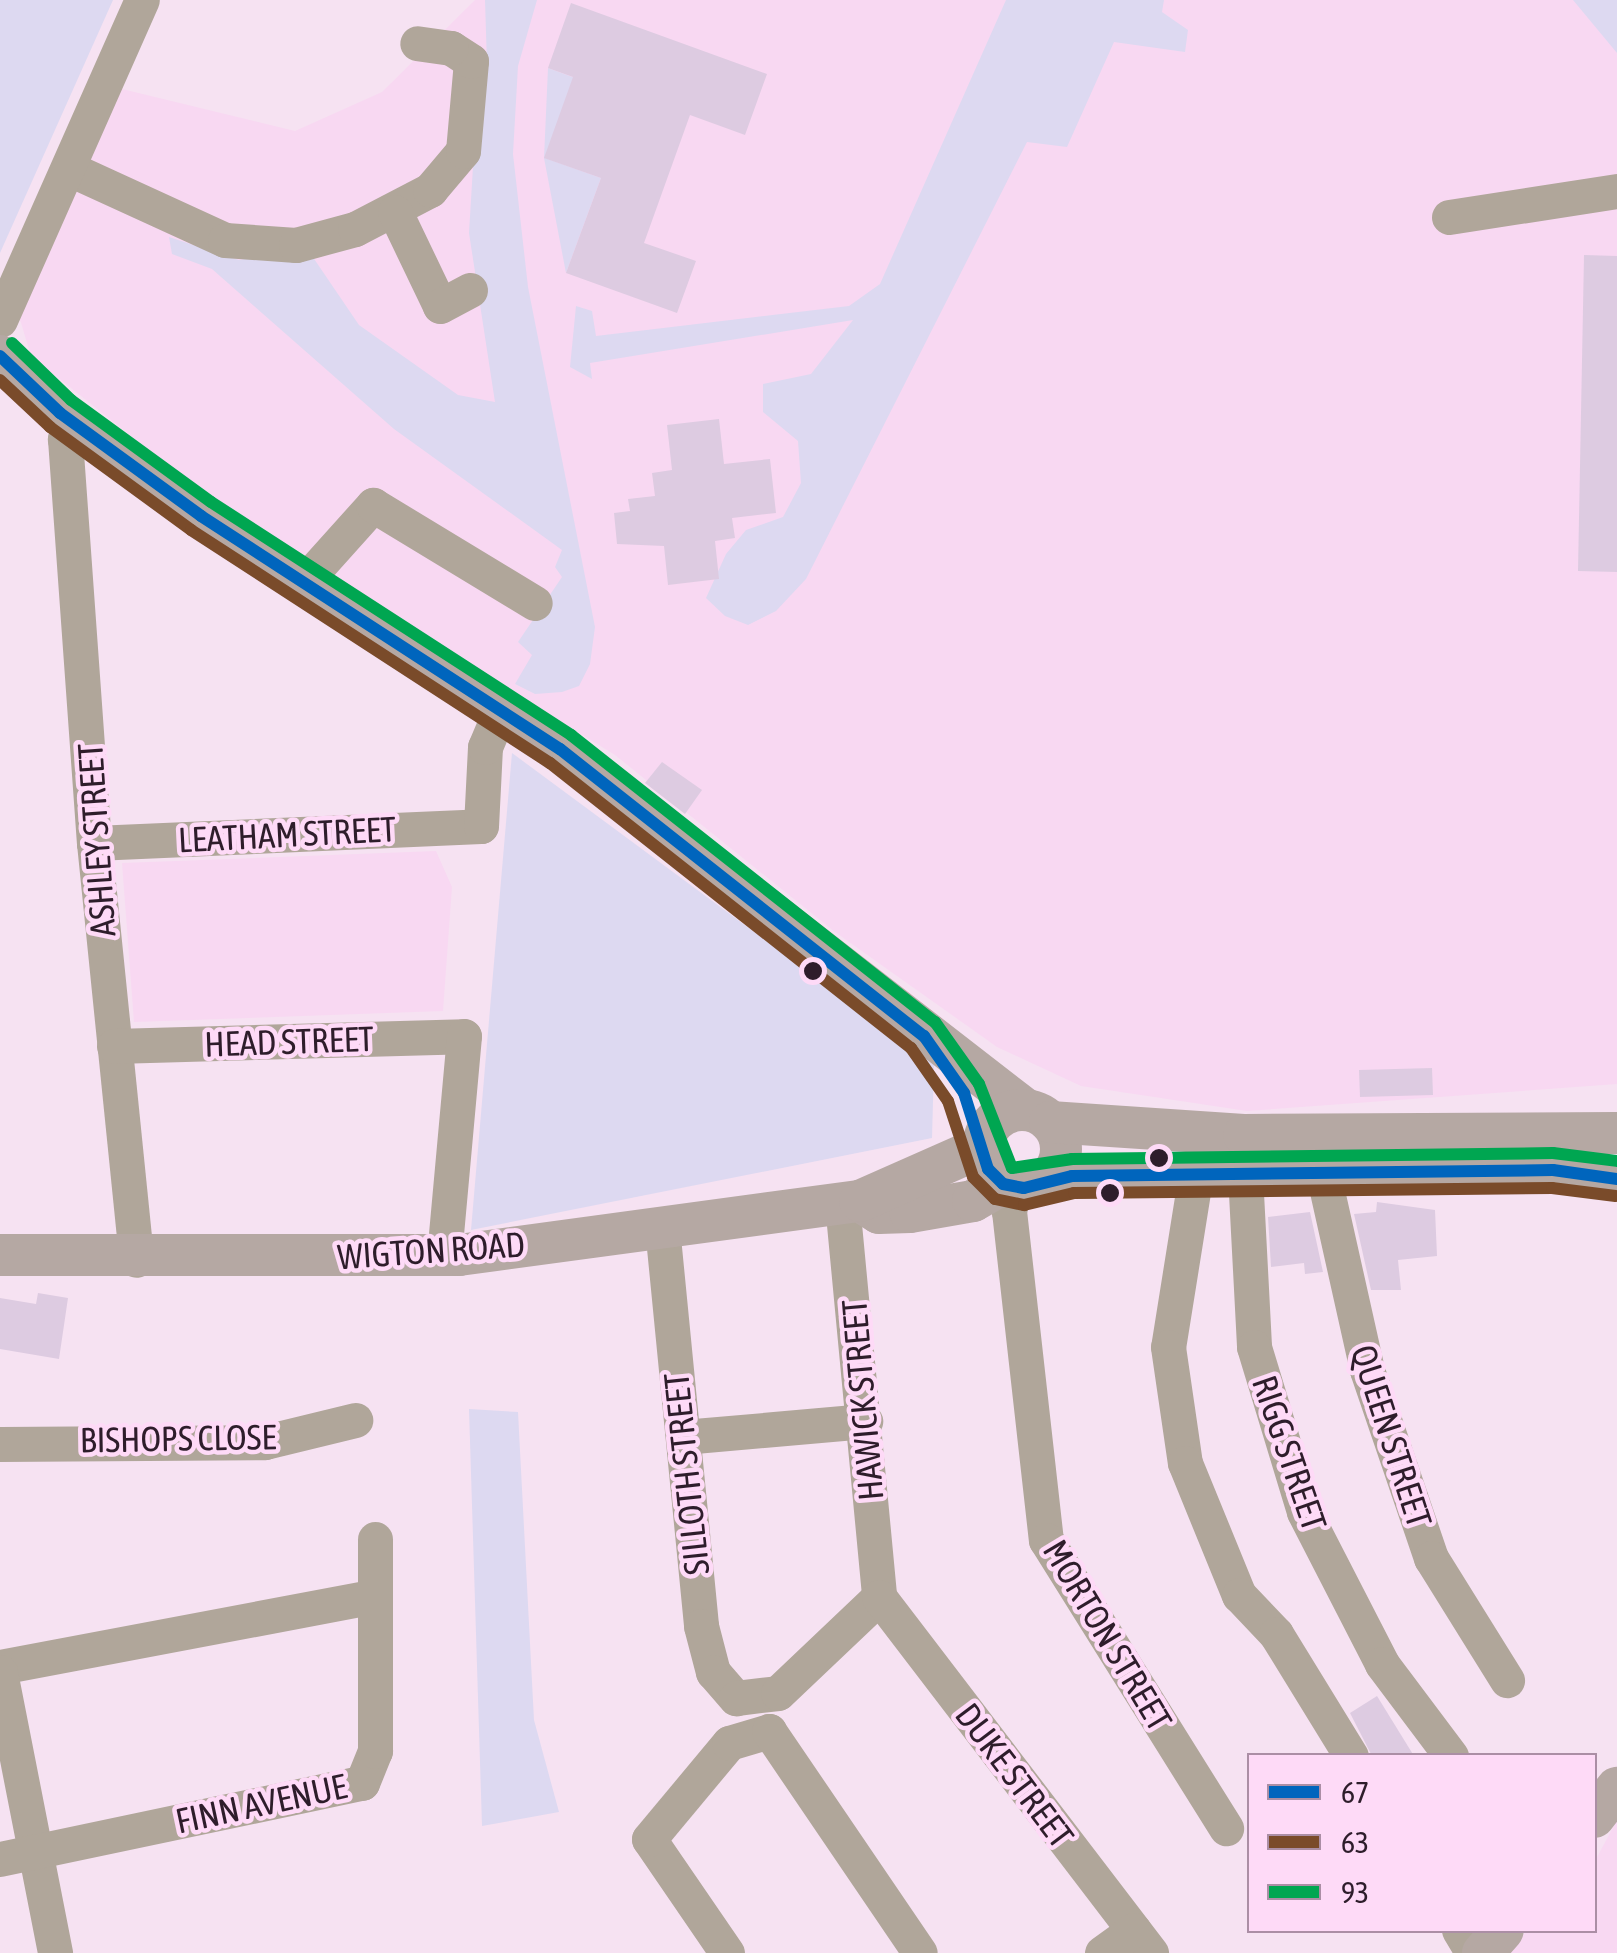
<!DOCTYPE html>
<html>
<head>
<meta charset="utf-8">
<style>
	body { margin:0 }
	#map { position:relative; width:1617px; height:1953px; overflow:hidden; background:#f6e2f2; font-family:"Asap Condensed",sans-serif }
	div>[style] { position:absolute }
	.built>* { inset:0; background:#f8d8f2 }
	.green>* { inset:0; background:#ddd9f1 }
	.building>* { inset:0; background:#ddcbe1 }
	.minor>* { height:35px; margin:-17.5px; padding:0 17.5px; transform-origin:17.5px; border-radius:17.5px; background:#b0a69a }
	.major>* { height:42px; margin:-21px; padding:0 21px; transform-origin:21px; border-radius:21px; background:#b5a8a3 }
	.major>.ring { margin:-21px; padding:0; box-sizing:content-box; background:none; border:42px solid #b5a8a3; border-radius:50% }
	.bus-1>* { height:12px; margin:-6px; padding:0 6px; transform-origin:6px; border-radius:6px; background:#0065bd }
	.bus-2>* { height:12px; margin:-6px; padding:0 6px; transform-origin:6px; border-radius:6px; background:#7a4b2a }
	.bus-3>* { height:12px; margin:-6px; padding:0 6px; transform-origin:6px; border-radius:6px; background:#00a651 }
	.dots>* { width:28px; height:28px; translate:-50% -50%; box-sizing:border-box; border:5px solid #fedaf7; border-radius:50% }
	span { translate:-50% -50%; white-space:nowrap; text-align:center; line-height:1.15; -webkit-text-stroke:9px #fedaf7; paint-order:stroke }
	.street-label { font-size:35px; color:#2e1d2b }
	.legend { position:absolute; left:1247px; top:1753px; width:350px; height:180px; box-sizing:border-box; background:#fedaf7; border:2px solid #ab8ea5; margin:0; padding:12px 18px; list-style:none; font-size:30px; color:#2e1d2b }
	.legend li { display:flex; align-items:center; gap:20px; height:50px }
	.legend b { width:50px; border:2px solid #ab8ea5 }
</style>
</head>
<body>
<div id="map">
	<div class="built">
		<div style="clip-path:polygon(475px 0,1617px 0,1617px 1084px,1247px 1111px,1081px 1086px,997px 1047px,835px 932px,615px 755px,241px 524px,31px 356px,18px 313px,122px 89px,295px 131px,382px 92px)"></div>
		<div style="clip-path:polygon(436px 851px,452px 887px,443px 1011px,134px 1022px,122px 863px)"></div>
		<div style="clip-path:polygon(1617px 1820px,1617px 1953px,1505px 1953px,1527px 1931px,1594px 1930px,1595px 1861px)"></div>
	</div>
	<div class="green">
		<div style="clip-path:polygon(0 0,113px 0,0 253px)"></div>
		<div style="clip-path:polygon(485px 0,537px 0,518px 66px,513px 154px,528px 287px,595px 627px,590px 664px,579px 686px,562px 692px,535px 694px,515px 684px,532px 655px,518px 642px,562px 577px,555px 567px,562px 550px,394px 429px,212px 269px,172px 254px,169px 237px,239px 260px,306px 247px,359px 325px,458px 395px,495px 402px,469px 233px,477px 100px,487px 65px)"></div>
		<div style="clip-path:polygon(1006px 0,1164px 0,1162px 12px,1188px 30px,1185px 52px,1114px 42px,1067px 147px,1027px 142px,806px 579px,776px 611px,748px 625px,725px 616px,706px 598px,726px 554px,746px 530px,783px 517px,801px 483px,798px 441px,763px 412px,763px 384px,811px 374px,853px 320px,590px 363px,592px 379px,570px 367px,576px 306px,592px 311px,596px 336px,849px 306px,880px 284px)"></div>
		<div style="clip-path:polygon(1573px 0,1617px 0,1617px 53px)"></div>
		<div style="clip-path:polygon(548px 68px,624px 96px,545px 158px,601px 178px,566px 273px,544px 158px)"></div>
		<div style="clip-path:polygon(512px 753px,934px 1065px,932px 1138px,471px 1230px)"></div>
		<div style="clip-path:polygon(469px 1409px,518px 1412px,534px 1720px,559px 1812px,482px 1826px)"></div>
	</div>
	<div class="building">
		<div style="clip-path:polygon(571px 3px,767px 74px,745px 135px,690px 115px,644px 243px,696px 261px,677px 313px,566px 273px,601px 178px,544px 158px,573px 77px,548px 68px)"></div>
		<div style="clip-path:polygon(1584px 255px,1617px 256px,1617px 572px,1578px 571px)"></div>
		<div style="clip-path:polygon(719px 419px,724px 464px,770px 459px,776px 513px,732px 518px,735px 538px,715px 541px,719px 579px,668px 585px,664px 546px,617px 544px,614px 513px,630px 511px,628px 499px,655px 496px,652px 473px,672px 470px,667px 425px)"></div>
		<div style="clip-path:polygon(662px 762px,702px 790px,685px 814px,645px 783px)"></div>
		<div style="clip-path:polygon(1432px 1068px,1433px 1095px,1360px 1097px,1359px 1070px)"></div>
		<div style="clip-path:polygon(1377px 1202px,1435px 1210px,1437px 1256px,1398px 1260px,1401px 1290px,1371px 1290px,1354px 1214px,1376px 1212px)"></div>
		<div style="clip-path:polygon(1310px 1212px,1323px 1272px,1305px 1274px,1304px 1263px,1271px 1267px,1268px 1217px)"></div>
		<div style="clip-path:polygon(38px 1293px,68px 1298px,59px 1359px,0 1349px,0 1298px,36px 1304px)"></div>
		<div style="clip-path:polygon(1377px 1696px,1414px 1756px,1372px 1756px,1350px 1713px)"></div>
	</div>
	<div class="minor">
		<div style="left:72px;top:170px;width:168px;rotate:24.6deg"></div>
		<div style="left:225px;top:240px;width:71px;rotate:4deg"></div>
		<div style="left:296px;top:245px;width:61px;rotate:-15.2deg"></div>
		<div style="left:355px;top:229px;width:85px;rotate:-27.5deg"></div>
		<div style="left:430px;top:190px;width:51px;rotate:-49.8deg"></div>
		<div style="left:463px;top:151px;width:90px;rotate:-84.9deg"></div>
		<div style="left:471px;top:61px;width:24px;rotate:-147deg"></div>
		<div style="left:451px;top:48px;width:34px;rotate:-172deg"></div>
		<div style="left:395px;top:212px;width:104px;rotate:64.4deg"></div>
		<div style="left:440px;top:306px;width:34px;rotate:-28deg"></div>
		<div style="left:1449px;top:217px;width:170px;rotate:-8.8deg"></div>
		<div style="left:0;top:320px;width:350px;rotate:-66.1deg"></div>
		<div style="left:70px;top:420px;width:20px;rotate:105deg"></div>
		<div style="left:65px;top:439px;width:405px;rotate:85.9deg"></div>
		<div style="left:94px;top:843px;width:419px;rotate:84.2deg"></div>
		<div style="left:303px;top:583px;width:105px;rotate:-48.1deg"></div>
		<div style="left:373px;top:505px;width:189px;rotate:31.2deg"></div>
		<div style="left:94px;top:843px;width:387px;rotate:-2.5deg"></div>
		<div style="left:481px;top:826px;width:79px;rotate:-87.1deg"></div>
		<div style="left:485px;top:747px;width:41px;rotate:-67.2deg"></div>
		<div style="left:114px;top:1046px;width:350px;rotate:-1.6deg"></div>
		<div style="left:464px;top:1036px;width:220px;rotate:95.2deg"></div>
		<div style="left:1196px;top:1173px;width:176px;rotate:99.1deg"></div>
		<div style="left:1168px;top:1347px;width:117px;rotate:81.7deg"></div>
		<div style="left:1185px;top:1463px;width:143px;rotate:67.8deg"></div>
		<div style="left:1239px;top:1595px;width:54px;rotate:46.5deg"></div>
		<div style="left:1276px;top:1634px;width:143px;rotate:58.4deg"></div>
		<div style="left:1323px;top:1173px;width:202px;rotate:77.4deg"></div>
		<div style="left:1367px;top:1370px;width:199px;rotate:71.2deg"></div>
		<div style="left:1431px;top:1558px;width:144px;rotate:58.1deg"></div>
		<div style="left:1245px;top:1174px;width:173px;rotate:87deg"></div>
		<div style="left:1254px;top:1347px;width:172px;rotate:73.1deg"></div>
		<div style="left:1304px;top:1512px;width:171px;rotate:62.8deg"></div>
		<div style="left:1382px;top:1664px;width:115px;rotate:53.1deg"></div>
		<div style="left:1015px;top:1188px;width:24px;rotate:105deg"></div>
		<div style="left:1009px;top:1211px;width:331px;rotate:83.6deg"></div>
		<div style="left:1046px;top:1540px;width:340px;rotate:58deg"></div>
		<div style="left:842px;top:1203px;width:396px;rotate:84.6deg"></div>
		<div style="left:662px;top:1227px;width:401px;rotate:84.4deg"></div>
		<div style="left:701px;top:1626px;width:48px;rotate:75.4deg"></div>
		<div style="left:713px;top:1672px;width:35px;rotate:49deg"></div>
		<div style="left:736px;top:1698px;width:42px;rotate:-6.8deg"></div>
		<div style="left:778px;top:1693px;width:139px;rotate:-43.5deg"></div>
		<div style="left:683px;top:1437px;width:183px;rotate:-5deg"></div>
		<div style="left:0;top:1444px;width:265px;rotate:-0.4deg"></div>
		<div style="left:265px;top:1442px;width:93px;rotate:-13.7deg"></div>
		<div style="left:879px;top:1597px;width:448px;rotate:52.6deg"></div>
		<div style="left:0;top:1667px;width:379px;rotate:-10.7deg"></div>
		<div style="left:0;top:1672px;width:286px;rotate:78.9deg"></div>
		<div style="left:0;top:1859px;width:370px;rotate:-11.9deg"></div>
		<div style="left:362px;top:1783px;width:35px;rotate:-68deg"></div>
		<div style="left:375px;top:1751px;width:212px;rotate:-90deg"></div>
		<div style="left:1459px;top:1930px;width:27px;rotate:59deg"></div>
		<div style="left:727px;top:1953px;width:138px;rotate:-124.4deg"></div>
		<div style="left:649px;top:1839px;width:125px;rotate:-50.2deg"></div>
		<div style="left:729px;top:1743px;width:42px;rotate:-16.7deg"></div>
		<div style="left:769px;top:1731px;width:268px;rotate:55.8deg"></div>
		<div style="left:1102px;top:1953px;width:39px;rotate:-36deg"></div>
	</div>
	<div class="major">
		<div style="left:0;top:356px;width:83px;rotate:43.5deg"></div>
		<div style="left:60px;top:413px;width:175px;rotate:36.1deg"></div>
		<div style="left:201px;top:516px;width:428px;rotate:33deg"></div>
		<div style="left:560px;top:749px;width:589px;rotate:37.76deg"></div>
		<div class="ring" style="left:983px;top:1110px;width:36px;height:36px"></div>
		<div style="left:1050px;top:1122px;width:194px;rotate:3.8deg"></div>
		<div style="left:1244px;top:1135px;width:373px;rotate:-0.3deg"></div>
		<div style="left:1049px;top:1178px;width:504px;rotate:-0.91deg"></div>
		<div style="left:1553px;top:1170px;width:65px;rotate:8deg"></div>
		<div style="left:860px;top:1201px;width:22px;rotate:32deg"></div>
		<div style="left:879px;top:1213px;width:31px;rotate:-2deg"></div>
		<div style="left:910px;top:1212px;width:64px;rotate:-9.9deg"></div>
		<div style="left:973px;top:1201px;width:34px;rotate:-30deg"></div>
		<div style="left:0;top:1255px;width:459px"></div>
		<div style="left:459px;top:1255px;width:405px;rotate:-7.7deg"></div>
		<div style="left:860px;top:1201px;width:133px;rotate:-23.9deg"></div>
		<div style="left:1594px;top:1817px;width:37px;rotate:-52deg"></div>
		<div style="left:1483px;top:1953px;width:30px;rotate:-49deg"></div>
	</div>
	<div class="bus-1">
		<div style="left:0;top:356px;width:83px;rotate:43.5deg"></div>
		<div style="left:60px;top:413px;width:175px;rotate:36.1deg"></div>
		<div style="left:201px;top:516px;width:428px;rotate:33deg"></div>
		<div style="left:560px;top:749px;width:464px;rotate:38.3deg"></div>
		<div style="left:924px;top:1036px;width:70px;rotate:54.9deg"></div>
		<div style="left:964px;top:1093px;width:80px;rotate:72.5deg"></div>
		<div style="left:988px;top:1169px;width:21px;rotate:45deg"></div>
		<div style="left:1003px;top:1184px;width:21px;rotate:11deg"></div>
		<div style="left:1024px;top:1188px;width:49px;rotate:-14deg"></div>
		<div style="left:1072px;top:1176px;width:481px;rotate:-0.7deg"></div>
		<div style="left:1553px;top:1170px;width:65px;rotate:8deg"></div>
	</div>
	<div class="bus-2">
		<div style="left:0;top:380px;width:69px;rotate:43.2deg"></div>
		<div style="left:50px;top:427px;width:175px;rotate:36.1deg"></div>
		<div style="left:191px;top:530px;width:428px;rotate:33deg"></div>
		<div style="left:550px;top:763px;width:460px;rotate:38.3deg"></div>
		<div style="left:911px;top:1048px;width:65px;rotate:55.1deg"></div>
		<div style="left:948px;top:1101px;width:80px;rotate:71.8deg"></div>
		<div style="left:973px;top:1177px;width:31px;rotate:45deg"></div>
		<div style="left:995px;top:1199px;width:30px;rotate:12deg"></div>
		<div style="left:1024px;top:1205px;width:51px;rotate:-13.5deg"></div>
		<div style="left:1074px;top:1193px;width:478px;rotate:-0.6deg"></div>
		<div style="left:1552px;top:1188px;width:64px;rotate:7.2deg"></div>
	</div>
	<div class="bus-3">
		<div style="left:12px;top:343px;width:82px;rotate:44deg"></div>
		<div style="left:71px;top:400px;width:173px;rotate:36.1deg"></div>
		<div style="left:211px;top:502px;width:429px;rotate:32.9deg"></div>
		<div style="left:571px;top:735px;width:464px;rotate:38.3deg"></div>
		<div style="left:935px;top:1022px;width:76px;rotate:54.6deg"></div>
		<div style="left:979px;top:1084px;width:90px;rotate:68.6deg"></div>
		<div style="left:1012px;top:1168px;width:61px;rotate:-8.5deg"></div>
		<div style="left:1072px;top:1159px;width:481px;rotate:-0.7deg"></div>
		<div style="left:1553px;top:1153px;width:64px;rotate:7.1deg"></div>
	</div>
	<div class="dots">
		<div style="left:813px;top:971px;background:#2e1d2b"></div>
		<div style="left:1159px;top:1158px;background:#2e1d2b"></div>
		<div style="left:1110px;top:1193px;background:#2e1d2b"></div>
	</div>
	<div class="street-label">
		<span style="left:287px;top:834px;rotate:-3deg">LEATHAM STREET</span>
		<span style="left:96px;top:840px;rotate:-94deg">ASHLEY STREET</span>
		<span style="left:289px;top:1041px;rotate:-2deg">HEAD STREET</span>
		<span style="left:431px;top:1250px;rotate:-4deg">WIGTON ROAD</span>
		<span style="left:862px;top:1400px;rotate:-95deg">HAWICK STREET</span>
		<span style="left:1392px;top:1436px;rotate:72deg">QUEEN STREET</span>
		<span style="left:178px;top:1438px;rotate:-1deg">BISHOPS CLOSE</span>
		<span style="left:1290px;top:1453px;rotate:71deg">RIGG STREET</span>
		<span style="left:686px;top:1474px;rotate:-96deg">SILLOTH STREET</span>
		<span style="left:1108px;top:1635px;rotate:59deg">MORTON STREET</span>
		<span style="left:1015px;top:1775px;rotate:53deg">DUKE STREET</span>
		<span style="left:261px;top:1803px;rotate:-12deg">FINN AVENUE</span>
	</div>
	<ul class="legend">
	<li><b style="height:12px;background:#0065bd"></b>67</li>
	<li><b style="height:12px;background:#7a4b2a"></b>63</li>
	<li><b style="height:12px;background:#00a651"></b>93</li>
	</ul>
</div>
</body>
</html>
